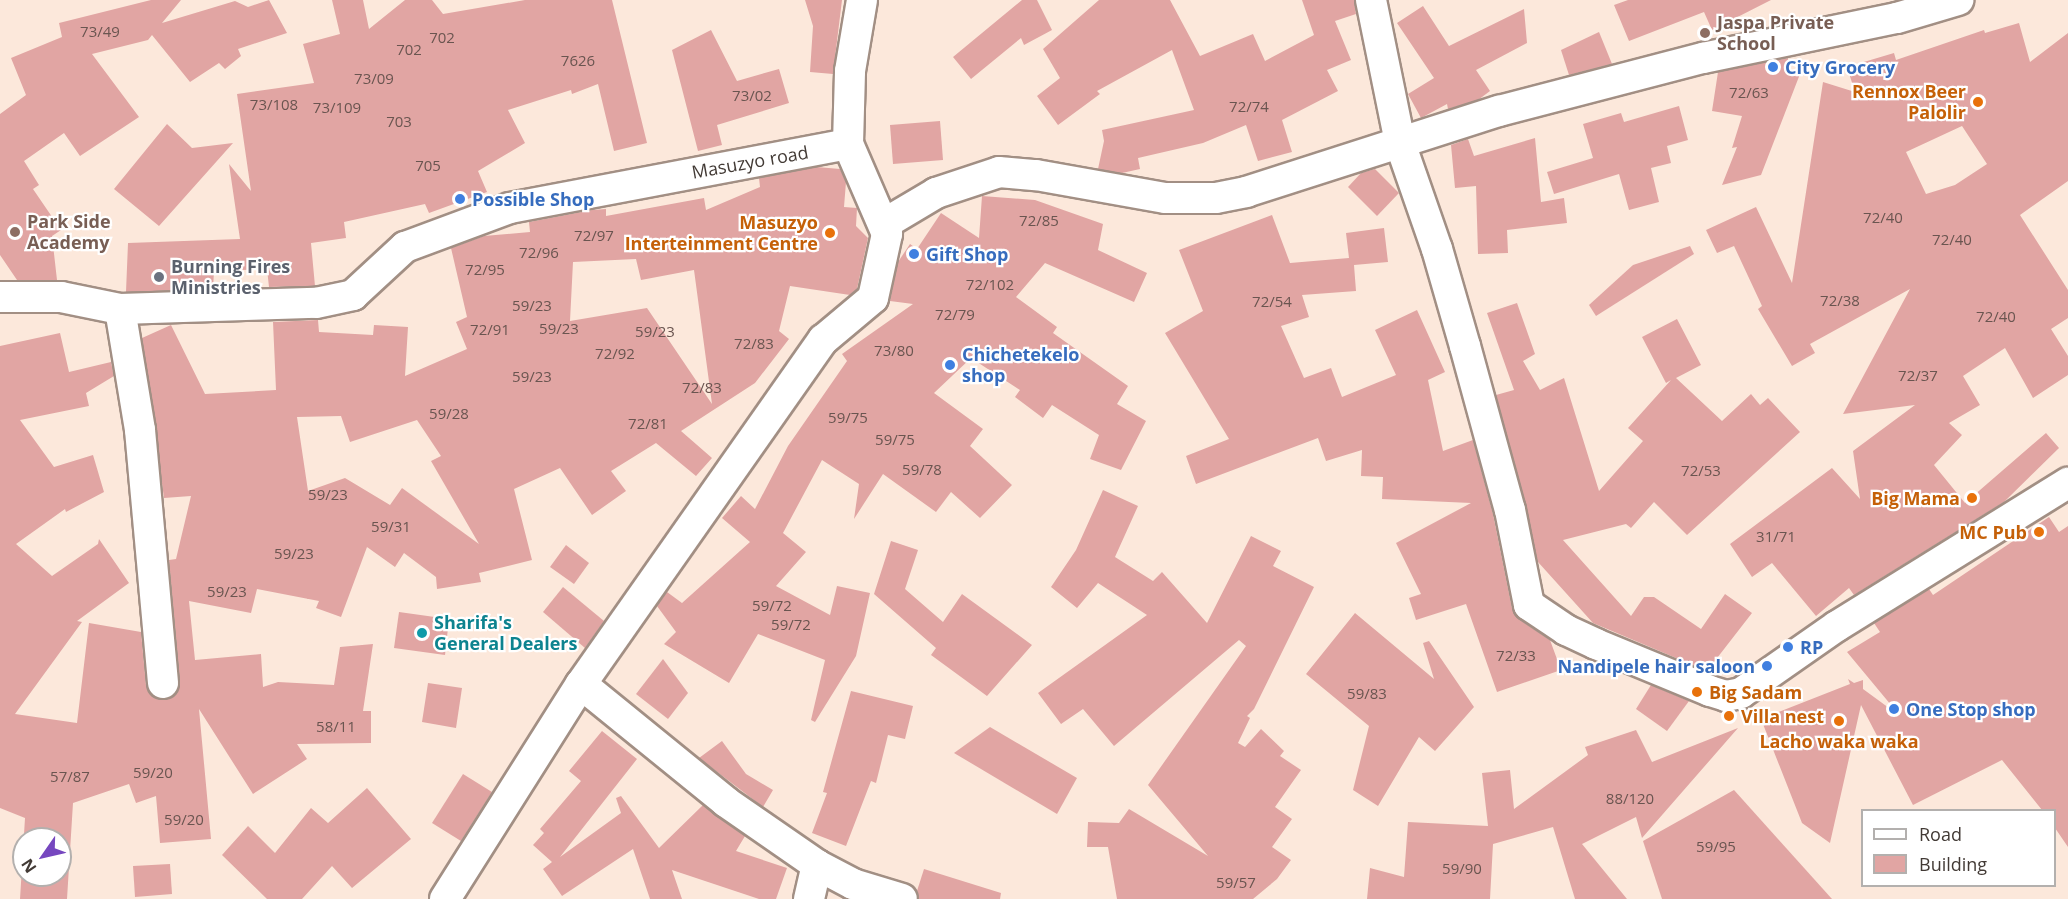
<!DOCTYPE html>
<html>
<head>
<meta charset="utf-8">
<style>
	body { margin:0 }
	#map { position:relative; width:2068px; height:899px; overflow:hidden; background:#fce8db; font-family:"Open Sans",sans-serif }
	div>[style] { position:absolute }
	.building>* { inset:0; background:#e1a5a3 }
	.roads { filter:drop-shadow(2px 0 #a28f84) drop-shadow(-2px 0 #a28f84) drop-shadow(0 2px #a28f84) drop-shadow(0 -2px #a28f84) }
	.street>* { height:30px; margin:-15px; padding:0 15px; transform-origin:15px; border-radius:15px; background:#fff }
	.dots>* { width:16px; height:16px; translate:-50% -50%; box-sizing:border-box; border:3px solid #fff; border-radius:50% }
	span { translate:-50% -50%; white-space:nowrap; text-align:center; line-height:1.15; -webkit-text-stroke:4.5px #fff; paint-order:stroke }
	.number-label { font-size:15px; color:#6a5550 }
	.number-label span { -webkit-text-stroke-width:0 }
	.education-label { font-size:18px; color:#785e54; font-weight:700 }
	.left { translate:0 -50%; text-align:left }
	.shop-label { font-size:18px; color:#366cbe; font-weight:700 }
	.right { translate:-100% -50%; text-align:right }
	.food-label { font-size:18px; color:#c56008; font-weight:700 }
	.street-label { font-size:18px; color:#423a35 }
	.worship-label { font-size:18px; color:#5b616d; font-weight:700 }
	.culture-label { font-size:18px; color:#0d838f; font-weight:700 }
	.legend { position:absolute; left:1861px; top:809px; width:195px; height:78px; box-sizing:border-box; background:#fff; border:2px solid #b3b0ae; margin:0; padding:8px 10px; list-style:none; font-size:18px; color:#423a35 }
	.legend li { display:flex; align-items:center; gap:12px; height:30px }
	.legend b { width:30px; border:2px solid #b3b0ae }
	.north { position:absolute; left:12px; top:827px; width:60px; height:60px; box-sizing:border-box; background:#fff; border:2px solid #b3b0ae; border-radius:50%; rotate:236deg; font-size:16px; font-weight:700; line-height:24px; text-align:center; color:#423a35 }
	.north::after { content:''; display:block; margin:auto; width:21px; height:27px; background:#7647bf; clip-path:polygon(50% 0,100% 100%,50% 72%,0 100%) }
</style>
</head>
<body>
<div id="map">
	<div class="building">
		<div style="clip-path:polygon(151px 0,181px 0,162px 23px,235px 1px,248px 7px,269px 0,287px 33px,238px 49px,241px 56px,225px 69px,219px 63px,190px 82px,152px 35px,148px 40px,92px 54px,139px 117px,80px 156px,64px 133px,24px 161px,39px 185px,33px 189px,61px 230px,52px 236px,57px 280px,17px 280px,0 255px,0 114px,26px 95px,11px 58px,62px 37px,59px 23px)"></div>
		<div style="clip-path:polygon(332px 0,363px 0,369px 29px,405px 0,432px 0,443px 14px,525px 0,612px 0,647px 143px,614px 151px,598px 84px,572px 94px,571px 90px,508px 110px,525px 143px,478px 171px,487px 192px,429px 213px,425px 204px,344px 222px,346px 238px,311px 243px,315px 286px,269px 287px,267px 269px,214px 271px,213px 289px,126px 292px,128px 243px,240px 239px,229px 164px,251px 191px,237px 94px,314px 83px,303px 44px,340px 34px)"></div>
		<div style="clip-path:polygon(805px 0,842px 0,833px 74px,810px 72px,813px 26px)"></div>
		<div style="clip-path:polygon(1022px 0,1037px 0,1052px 30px,1024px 45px,1021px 38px,971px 79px,953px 57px)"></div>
		<div style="clip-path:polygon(1099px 0,1170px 0,1200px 56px,1253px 34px,1265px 61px,1314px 35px,1302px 0,1354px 0,1356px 14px,1335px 21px,1351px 60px,1327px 70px,1338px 91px,1282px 120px,1292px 152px,1258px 161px,1246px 125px,1203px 143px,1138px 158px,1140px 169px,1122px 173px,1098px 169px,1104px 141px,1102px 130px,1194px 110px,1172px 50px,1097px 91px,1100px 94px,1058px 125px,1037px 96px,1060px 78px,1043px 49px)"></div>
		<div style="clip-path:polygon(1628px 0,1771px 0,1712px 30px,1704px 12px,1629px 41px,1614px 5px)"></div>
		<div style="clip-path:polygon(1423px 6px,1449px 46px,1524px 9px,1527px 43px,1476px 70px,1490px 91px,1478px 100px,1448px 109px,1447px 104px,1421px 118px,1408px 94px,1434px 78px,1397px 23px)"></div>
		<div style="clip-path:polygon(evenodd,2019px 23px,2030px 62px,2068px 33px,2068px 181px,2020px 215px,2068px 290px,2068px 318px,2051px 329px,2068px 356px,2068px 375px,2033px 398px,2005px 348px,1963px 376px,1980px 405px,1949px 423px,1962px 435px,1934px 465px,1965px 503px,2046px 433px,2059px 448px,2004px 502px,1854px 595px,1849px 588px,1816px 616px,1772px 563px,1752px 577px,1730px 544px,1832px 468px,1860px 499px,1853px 451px,1915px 405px,1843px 414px,1910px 289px,1810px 344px,1815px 353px,1792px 366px,1758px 309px,1762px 306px,1734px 246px,1717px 253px,1706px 230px,1756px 207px,1792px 283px,1823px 82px,1855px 92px,1847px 67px,1894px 53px,1896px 60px,1984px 30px,1985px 33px,2019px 23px,1962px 126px,1987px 164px,1955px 185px,1926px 194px,1906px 152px,1962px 126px)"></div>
		<div style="clip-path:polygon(711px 30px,737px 81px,779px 69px,789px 103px,717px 125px,722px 145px,698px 151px,672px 50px)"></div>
		<div style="clip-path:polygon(1599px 32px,1612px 64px,1569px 75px,1561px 50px)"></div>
		<div style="clip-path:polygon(1788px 58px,1787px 70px,1800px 74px,1761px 175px,1722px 185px,1737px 147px,1732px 148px,1742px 116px,1712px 111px,1718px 72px)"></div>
		<div style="clip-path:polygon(1679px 106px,1688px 140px,1667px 146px,1671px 163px,1651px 168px,1659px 202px,1629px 210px,1619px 174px,1554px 194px,1547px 172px,1593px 158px,1583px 124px,1621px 113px,1624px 122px)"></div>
		<div style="clip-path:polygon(940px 121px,943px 160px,893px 164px,890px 125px)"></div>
		<div style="clip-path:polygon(167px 124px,192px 148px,233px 143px,159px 226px,114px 189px)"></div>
		<div style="clip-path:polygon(1535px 138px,1541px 202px,1564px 198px,1567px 223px,1507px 230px,1508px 253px,1478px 254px,1476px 186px,1455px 188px,1451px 145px,1468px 139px,1474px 156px)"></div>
		<div style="clip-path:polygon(evenodd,817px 167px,840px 169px,846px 182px,844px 207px,857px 208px,856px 226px,868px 238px,857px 289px,850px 295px,790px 286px,779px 331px,789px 339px,755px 383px,681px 431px,712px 458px,696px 476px,656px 443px,611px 471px,626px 491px,592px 515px,560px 468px,514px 489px,532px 560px,479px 573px,481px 582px,437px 589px,436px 577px,404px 553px,395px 567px,367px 547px,341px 617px,316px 608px,319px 601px,257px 589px,251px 613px,189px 601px,195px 660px,261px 654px,263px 687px,278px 682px,334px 685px,340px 647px,373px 644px,363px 711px,371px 711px,371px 743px,297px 744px,307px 759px,253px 794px,199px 709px,211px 839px,160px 843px,156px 796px,136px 803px,129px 784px,73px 803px,67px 899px,20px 899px,25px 818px,0 808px,0 346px,60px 333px,69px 372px,111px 362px,114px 376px,86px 393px,89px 406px,20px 420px,54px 467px,93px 455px,104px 492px,66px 512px,65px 509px,16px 544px,52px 576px,98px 544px,99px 539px,129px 583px,77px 621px,82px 622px,15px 714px,77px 723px,89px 623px,141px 632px,146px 685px,155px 698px,172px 697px,180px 682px,169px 560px,176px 559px,191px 496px,164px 498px,142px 338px,171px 325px,205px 394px,276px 390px,273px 322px,318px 320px,319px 332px,373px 335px,374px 325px,408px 327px,405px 376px,467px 349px,456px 322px,467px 317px,451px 248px,484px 236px,530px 232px,529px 222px,592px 210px,606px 209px,606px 216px,704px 198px,706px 210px,760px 187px,759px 178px,817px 167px,636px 259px,641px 280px,694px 270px,712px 404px,647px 308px,570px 321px,573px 262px,636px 259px,817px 167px,341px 416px,350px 442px,417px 420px,441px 456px,431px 461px,479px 544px,402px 488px,390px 505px,345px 478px,308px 491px,297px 417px,341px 416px,817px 167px,24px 839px,60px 839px,60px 875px,24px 875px,24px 839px)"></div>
		<div style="clip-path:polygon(1375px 169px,1399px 193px,1377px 216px,1348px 187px,1361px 173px)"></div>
		<div style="clip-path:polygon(982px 196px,1035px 200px,1103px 224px,1098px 250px,1147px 273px,1134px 302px,1045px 263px,1016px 297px,1057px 327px,1053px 333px,1128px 386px,1117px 404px,1146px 421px,1121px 470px,1090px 459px,1099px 435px,1052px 405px,1043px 418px,1015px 397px,1020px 390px,971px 358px,934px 393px,983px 429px,970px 446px,1012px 485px,980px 518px,951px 492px,936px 512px,883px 474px,854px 519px,859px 484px,822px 460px,783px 533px,806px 552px,776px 586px,830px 615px,837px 586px,870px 593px,856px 656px,815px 722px,811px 720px,825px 660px,758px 634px,729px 683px,664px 644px,676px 632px,657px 606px,667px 592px,682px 603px,750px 542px,722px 518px,741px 496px,755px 509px,788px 446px,847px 361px,842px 354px,913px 304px,890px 301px,898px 262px,910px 244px,917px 249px,941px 213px,979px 238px)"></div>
		<div style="clip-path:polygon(1272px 215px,1290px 263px,1349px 258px,1346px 233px,1384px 228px,1388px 262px,1354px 265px,1356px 291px,1302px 295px,1309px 317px,1281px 326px,1304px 378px,1331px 368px,1342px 397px,1396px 375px,1375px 330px,1417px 310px,1445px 372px,1428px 380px,1443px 451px,1473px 440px,1493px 514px,1512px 608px,1519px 619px,1550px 640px,1561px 670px,1497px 692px,1466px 604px,1416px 620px,1409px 598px,1421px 594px,1396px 543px,1471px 503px,1382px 499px,1383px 477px,1361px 476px,1362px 450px,1326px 461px,1318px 438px,1196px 484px,1186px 456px,1229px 439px,1165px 333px,1203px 311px,1179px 250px)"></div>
		<div style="clip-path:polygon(1690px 246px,1694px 254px,1596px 316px,1589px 305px,1633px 265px)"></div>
		<div style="clip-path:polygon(1517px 303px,1535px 354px,1523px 361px,1540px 390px,1564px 378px,1599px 491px,1643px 441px,1628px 428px,1671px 380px,1666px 383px,1642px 337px,1677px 319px,1701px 365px,1676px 378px,1722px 421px,1751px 394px,1760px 405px,1768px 398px,1800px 432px,1687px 535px,1654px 502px,1631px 528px,1626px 524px,1563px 540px,1631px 616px,1644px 597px,1654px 597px,1701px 629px,1725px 594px,1752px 613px,1707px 671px,1593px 623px,1538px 562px,1496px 395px,1514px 390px,1487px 313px)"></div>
		<div style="clip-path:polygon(1103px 490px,1138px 506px,1115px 557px,1153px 581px,1162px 572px,1207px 623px,1251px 536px,1281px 551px,1273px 566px,1314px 587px,1254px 709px,1247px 716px,1250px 718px,1238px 743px,1245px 747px,1261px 729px,1284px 751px,1280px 756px,1301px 770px,1275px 807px,1292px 819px,1272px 847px,1291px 860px,1277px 879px,1253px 899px,1117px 899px,1108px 847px,1087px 847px,1088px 822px,1119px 823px,1129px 809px,1208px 856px,1148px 785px,1246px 646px,1239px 640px,1114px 746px,1083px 709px,1061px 724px,1038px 693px,1147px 615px,1098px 583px,1077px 608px,1051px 587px,1076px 550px)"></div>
		<div style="clip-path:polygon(2049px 517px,2059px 532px,2068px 526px,2068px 847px,2055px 828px,2055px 810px,2042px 810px,2002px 760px,1913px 805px,1861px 705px,1830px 843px,1802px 823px,1761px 719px,1850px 684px,1848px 679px,1854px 683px,1863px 680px,1863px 689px,1889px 708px,1891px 705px,1847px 652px,1880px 632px,1874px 623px,1929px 589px,1933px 595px)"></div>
		<div style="clip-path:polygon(891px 541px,918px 550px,905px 589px,943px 622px,962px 594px,1032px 645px,987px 696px,931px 655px,936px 648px,874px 594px)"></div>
		<div style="clip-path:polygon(566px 545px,589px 563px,574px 584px,550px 567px)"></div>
		<div style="clip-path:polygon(563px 587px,604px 621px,585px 648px,543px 612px)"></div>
		<div style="clip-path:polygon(399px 612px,449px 619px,445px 655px,394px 648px)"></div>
		<div style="clip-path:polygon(1355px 613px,1434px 679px,1423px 643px,1429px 641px,1474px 707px,1435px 751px,1419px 737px,1378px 806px,1353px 790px,1369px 726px,1306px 674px)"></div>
		<div style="clip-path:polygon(663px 659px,688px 693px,668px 719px,636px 694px)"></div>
		<div style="clip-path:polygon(428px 683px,462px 688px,456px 728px,422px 722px)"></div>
		<div style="clip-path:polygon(1651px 685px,1689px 701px,1667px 731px,1636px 709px)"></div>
		<div style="clip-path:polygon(851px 691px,913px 706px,905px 739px,888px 735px,876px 783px,871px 781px,846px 846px,812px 833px,827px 793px,823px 792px)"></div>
		<div style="clip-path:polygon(990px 727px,1077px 778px,1057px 814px,954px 753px)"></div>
		<div style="clip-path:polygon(1738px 728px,1642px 838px,1636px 817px,1582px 844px,1627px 899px,1575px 899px,1553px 827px,1493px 844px,1490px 899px,1367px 899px,1370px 868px,1404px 877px,1408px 822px,1488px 826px,1482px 773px,1510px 770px,1514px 809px,1588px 755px,1585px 747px,1636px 730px,1652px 762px)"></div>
		<div style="clip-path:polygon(602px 731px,637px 759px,560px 857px,621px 813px,616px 798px,621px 796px,659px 848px,703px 805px,745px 836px,736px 851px,787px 868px,776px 899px,759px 899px,672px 870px,682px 899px,650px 899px,633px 849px,562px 896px,543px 869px,552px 862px,533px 845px,544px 833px,540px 829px,581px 781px,569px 771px)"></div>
		<div style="clip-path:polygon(722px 741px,746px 774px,773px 790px,763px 807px,699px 758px)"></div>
		<div style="clip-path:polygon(463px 774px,492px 792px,461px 841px,432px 823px)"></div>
		<div style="clip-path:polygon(367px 788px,411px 839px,352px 888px,332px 866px,302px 899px,267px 899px,222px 855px,248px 826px,275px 853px,311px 808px,328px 823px)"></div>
		<div style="clip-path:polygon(1734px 790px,1832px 899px,1662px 899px,1643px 841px)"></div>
		<div style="clip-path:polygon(170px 864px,172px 894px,135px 897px,133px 866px)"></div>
		<div style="clip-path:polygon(924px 869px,1001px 893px,1000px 899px,919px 899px,917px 891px)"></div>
	</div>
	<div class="roads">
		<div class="street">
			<div style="left:1371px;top:0;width:146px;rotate:78.5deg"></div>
			<div style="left:1400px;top:143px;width:112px;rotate:70.8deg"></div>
			<div style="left:1437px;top:249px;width:101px;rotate:73.9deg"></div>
			<div style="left:1465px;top:346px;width:170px;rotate:74.7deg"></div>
			<div style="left:1510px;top:510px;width:97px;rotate:78.7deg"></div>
			<div style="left:1529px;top:605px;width:45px;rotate:34deg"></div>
			<div style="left:1566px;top:630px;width:33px;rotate:25deg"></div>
			<div style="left:1596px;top:644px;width:123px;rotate:22.4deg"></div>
			<div style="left:1710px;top:691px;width:17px;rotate:17deg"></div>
			<div style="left:1726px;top:696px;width:15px;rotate:-11deg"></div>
			<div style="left:1741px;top:693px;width:117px;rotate:-34.9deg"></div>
			<div style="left:1837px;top:626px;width:272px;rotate:-31.8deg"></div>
			<div style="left:884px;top:224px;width:61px;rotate:-30.8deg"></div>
			<div style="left:936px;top:193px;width:66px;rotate:-18.4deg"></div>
			<div style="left:999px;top:172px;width:37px;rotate:5deg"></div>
			<div style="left:1036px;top:175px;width:131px;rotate:10.1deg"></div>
			<div style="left:1165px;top:198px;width:51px"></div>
			<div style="left:1216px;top:198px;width:31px;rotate:-11deg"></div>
			<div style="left:1246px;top:192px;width:266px;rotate:-17.8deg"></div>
			<div style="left:1499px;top:111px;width:211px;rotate:-14.6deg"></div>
			<div style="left:1703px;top:58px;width:198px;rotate:-11.7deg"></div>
			<div style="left:1897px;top:18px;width:64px;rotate:-16.4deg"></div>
			<div style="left:0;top:297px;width:61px"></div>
			<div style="left:61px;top:297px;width:60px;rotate:11.5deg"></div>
			<div style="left:120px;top:309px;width:196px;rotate:-1.8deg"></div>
			<div style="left:316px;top:303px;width:38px;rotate:-12deg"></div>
			<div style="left:353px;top:295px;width:71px;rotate:-42.7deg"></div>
			<div style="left:405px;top:247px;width:112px;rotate:-20.4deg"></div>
			<div style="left:510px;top:208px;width:344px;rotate:-10.7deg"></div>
			<div style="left:120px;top:309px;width:123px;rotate:80.6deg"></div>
			<div style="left:140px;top:430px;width:254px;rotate:84.8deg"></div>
			<div style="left:581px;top:684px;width:187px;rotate:39.1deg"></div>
			<div style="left:726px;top:802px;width:111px;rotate:34.7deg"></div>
			<div style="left:817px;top:865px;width:41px;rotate:27.8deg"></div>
			<div style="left:853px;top:884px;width:51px;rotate:17deg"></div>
			<div style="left:445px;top:899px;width:254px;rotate:-57.7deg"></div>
			<div style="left:581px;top:684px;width:421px;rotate:-54.9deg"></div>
			<div style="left:823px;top:340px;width:65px;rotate:-40deg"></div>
			<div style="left:873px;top:298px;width:66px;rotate:-77.7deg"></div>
			<div style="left:887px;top:234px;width:98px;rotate:-113.4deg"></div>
			<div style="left:848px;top:144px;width:73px;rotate:-88.4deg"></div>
			<div style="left:850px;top:71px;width:72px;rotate:-80.4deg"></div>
			<div style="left:809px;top:899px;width:35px;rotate:-77deg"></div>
		</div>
	</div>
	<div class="dots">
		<div style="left:1705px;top:33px;background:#8d6e63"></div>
		<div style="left:1773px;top:67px;background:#3f7fe0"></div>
		<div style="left:1978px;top:102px;background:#e8710a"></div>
		<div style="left:460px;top:199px;background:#3f7fe0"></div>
		<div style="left:15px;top:232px;background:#8d6e63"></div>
		<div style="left:830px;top:233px;background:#e8710a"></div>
		<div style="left:914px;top:254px;background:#3f7fe0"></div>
		<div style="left:159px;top:277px;background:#6b7280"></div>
		<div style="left:950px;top:365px;background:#3f7fe0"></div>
		<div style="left:1972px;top:498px;background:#e8710a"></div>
		<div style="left:2039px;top:532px;background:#e8710a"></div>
		<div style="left:422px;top:633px;background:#0f9aa8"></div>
		<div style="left:1788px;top:647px;background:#3f7fe0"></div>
		<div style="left:1767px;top:666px;background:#3f7fe0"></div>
		<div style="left:1697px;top:692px;background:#e8710a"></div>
		<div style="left:1894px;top:709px;background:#3f7fe0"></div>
		<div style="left:1729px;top:716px;background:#e8710a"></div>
		<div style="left:1839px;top:721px;background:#e8710a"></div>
	</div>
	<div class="number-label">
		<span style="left:100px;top:32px">73/49</span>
		<span style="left:442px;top:38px">702</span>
		<span style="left:409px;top:50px">702</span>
		<span style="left:578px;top:61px">7626</span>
		<span style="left:374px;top:79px">73/09</span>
		<span style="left:1749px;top:93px">72/63</span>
		<span style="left:752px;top:96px">73/02</span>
		<span style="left:274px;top:105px">73/108</span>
		<span style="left:1249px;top:107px">72/74</span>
		<span style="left:337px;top:108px">73/109</span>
		<span style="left:399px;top:122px">703</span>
		<span style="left:428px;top:166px">705</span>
		<span style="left:1883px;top:218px">72/40</span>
		<span style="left:1039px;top:221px">72/85</span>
		<span style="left:594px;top:236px">72/97</span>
		<span style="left:1952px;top:240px">72/40</span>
		<span style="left:539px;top:253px">72/96</span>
		<span style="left:485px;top:270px">72/95</span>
		<span style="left:990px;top:285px">72/102</span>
		<span style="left:1840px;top:301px">72/38</span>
		<span style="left:1272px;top:302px">72/54</span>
		<span style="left:532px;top:306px">59/23</span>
		<span style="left:955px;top:315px">72/79</span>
		<span style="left:1996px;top:317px">72/40</span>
		<span style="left:559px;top:329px">59/23</span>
		<span style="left:490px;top:330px">72/91</span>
		<span style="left:655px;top:332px">59/23</span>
		<span style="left:754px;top:344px">72/83</span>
		<span style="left:894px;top:351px">73/80</span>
		<span style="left:615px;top:354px">72/92</span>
		<span style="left:1918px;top:376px">72/37</span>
		<span style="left:532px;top:377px">59/23</span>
		<span style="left:702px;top:388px">72/83</span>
		<span style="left:449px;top:414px">59/28</span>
		<span style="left:848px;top:418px">59/75</span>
		<span style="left:648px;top:424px">72/81</span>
		<span style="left:895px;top:440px">59/75</span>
		<span style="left:922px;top:470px">59/78</span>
		<span style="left:1701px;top:471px">72/53</span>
		<span style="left:328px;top:495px">59/23</span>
		<span style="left:391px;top:527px">59/31</span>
		<span style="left:1776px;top:537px">31/71</span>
		<span style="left:294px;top:554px">59/23</span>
		<span style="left:227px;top:592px">59/23</span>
		<span style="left:772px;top:606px">59/72</span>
		<span style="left:791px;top:625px">59/72</span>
		<span style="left:1516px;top:656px">72/33</span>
		<span style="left:1367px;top:694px">59/83</span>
		<span style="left:336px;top:727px">58/11</span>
		<span style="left:153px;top:773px">59/20</span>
		<span style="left:70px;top:777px">57/87</span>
		<span style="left:1630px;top:799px">88/120</span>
		<span style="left:184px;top:820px">59/20</span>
		<span style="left:1716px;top:847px">59/95</span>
		<span style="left:1462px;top:869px">59/90</span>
		<span style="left:1236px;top:883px">59/57</span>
	</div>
	<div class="education-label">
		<span class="left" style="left:1717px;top:33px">Jaspa Private<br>School</span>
		<span class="left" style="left:27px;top:232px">Park Side<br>Academy</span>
	</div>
	<div class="shop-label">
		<span class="left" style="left:1785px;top:67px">City Grocery</span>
		<span class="left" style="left:472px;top:199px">Possible Shop</span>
		<span class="left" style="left:926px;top:254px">Gift Shop</span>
		<span class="left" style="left:962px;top:365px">Chichetekelo<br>shop</span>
		<span class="left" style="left:1800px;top:647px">RP</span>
		<span class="right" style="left:1755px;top:666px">Nandipele hair saloon</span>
		<span class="left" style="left:1906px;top:709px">One Stop shop</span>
	</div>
	<div class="food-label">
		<span class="right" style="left:1966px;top:102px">Rennox Beer<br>Palolir</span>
		<span class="right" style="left:818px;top:233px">Masuzyo<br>Interteinment Centre</span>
		<span class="right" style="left:1960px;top:498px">Big Mama</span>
		<span class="right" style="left:2027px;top:532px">MC Pub</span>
		<span class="left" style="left:1709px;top:692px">Big Sadam</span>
		<span class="left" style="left:1741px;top:716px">Villa nest</span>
		<span style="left:1839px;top:741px">Lacho waka waka</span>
	</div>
	<div class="street-label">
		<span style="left:750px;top:162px;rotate:-10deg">Masuzyo road</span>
	</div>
	<div class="worship-label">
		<span class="left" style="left:171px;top:277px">Burning Fires<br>Ministries</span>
	</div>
	<div class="culture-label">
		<span class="left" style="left:434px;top:633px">Sharifa's<br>General Dealers</span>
	</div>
	<ul class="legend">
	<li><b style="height:8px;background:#fff"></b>Road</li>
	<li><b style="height:16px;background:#e1a5a3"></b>Building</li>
	</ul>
	<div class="north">N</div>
</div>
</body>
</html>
